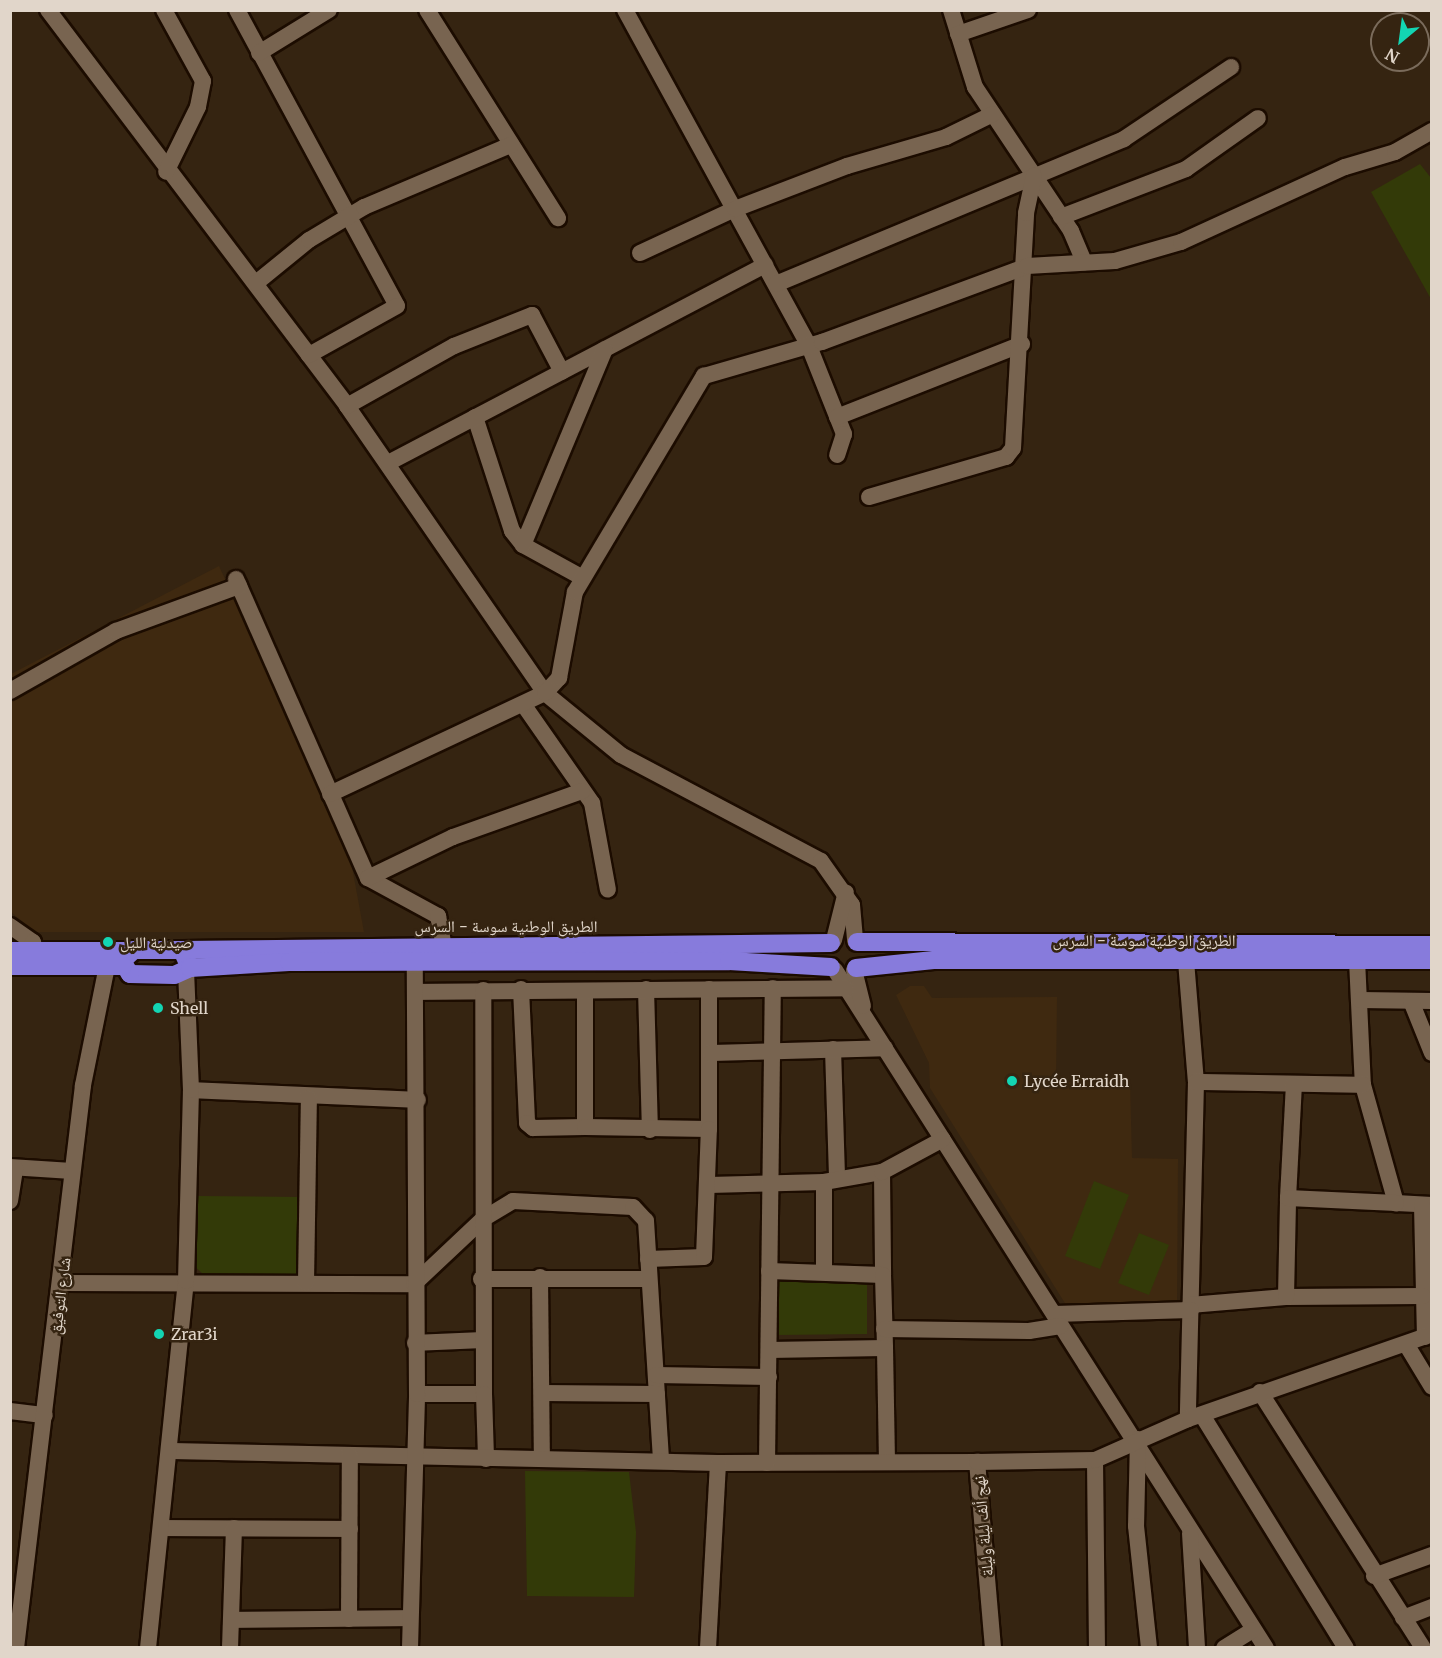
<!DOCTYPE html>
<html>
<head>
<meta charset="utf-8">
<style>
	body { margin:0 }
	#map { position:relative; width:1442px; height:1658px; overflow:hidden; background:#352411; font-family:Merriweather,"Noto Naskh Arabic",serif }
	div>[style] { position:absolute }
	.built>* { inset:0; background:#3f2910 }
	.green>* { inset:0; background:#333a08 }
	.roads { filter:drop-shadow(2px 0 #1c0c00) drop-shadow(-2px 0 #1c0c00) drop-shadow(0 2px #1c0c00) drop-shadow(0 -2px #1c0c00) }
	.minor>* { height:16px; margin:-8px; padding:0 8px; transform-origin:8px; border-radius:8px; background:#786450 }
	.highway>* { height:18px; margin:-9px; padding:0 9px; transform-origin:9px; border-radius:9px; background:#877bdc }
	.dots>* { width:16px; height:16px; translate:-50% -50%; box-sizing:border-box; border:3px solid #352411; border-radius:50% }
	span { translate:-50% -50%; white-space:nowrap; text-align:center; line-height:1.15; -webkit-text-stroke:5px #352411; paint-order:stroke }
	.street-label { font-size:16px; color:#e1d6ca }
	.poi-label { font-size:16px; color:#e1d6ca }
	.left { translate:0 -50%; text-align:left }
	.frame { position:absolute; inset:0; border:12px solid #e1d6ca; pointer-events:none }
	.north { position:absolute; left:1370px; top:12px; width:60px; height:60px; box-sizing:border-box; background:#352411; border:2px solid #7a6b5b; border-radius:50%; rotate:209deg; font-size:16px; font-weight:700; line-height:24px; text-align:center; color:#e1d6ca }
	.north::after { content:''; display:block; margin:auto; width:21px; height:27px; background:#13d5b3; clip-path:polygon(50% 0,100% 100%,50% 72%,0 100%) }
</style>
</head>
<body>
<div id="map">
	<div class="built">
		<div style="clip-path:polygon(219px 566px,348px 845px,364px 932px,35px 932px,11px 912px,11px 674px)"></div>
		<div style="clip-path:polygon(910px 986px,924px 986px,932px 998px,1057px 997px,1056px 1082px,1130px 1082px,1132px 1158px,1178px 1159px,1177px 1307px,1068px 1308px,930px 1088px,929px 1063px,896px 995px)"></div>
	</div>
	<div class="green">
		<div style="clip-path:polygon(1420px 164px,1431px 178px,1431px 299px,1371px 192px)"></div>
		<div style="clip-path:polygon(1094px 1181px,1129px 1195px,1100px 1269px,1065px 1256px)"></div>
		<div style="clip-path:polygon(196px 1196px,301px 1197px,301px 1277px,204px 1275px,191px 1263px)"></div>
		<div style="clip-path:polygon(1139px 1233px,1169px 1245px,1149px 1295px,1118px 1283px)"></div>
		<div style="clip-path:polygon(867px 1278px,867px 1334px,776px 1335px,775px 1279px)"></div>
		<div style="clip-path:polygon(525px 1471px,629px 1472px,636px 1532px,634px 1597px,527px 1596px)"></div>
	</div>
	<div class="roads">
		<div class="minor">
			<div style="left:48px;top:10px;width:496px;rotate:52.9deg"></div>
			<div style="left:347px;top:406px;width:349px;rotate:55.4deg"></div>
			<div style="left:545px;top:693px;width:98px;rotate:39.2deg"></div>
			<div style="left:621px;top:755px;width:226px;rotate:27.9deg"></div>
			<div style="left:821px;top:861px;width:54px;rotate:54.8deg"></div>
			<div style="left:852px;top:905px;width:36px;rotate:85deg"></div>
			<div style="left:164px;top:10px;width:81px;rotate:61.2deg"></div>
			<div style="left:203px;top:81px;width:26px;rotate:101deg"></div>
			<div style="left:198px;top:107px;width:72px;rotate:116.2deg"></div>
			<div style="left:237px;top:10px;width:336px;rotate:61.6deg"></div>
			<div style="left:397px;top:306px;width:101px;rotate:150.9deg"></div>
			<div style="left:427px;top:10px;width:246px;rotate:57.8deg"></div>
			<div style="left:625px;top:10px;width:383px;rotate:61.3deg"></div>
			<div style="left:809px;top:346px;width:95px;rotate:68.3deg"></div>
			<div style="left:844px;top:434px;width:22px;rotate:108deg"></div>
			<div style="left:951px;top:10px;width:81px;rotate:72.7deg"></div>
			<div style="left:975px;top:87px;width:173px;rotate:56.3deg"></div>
			<div style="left:1071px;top:231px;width:34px;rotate:67deg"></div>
			<div style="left:958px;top:34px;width:74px;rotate:-18.9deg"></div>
			<div style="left:259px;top:53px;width:82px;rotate:-31.6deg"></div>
			<div style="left:1061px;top:217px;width:134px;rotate:-21deg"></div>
			<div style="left:1186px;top:169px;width:88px;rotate:-35.3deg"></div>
			<div style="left:640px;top:253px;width:105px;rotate:-24.9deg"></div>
			<div style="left:735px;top:209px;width:120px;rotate:-21deg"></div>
			<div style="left:847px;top:166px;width:103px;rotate:-16.3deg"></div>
			<div style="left:946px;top:137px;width:52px;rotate:-26.1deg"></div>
			<div style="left:256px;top:283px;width:68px;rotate:-39.1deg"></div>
			<div style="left:309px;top:240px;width:64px;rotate:-31deg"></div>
			<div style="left:364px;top:207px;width:160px;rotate:-22.9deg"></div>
			<div style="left:776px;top:284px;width:377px;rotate:-22.6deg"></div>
			<div style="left:1124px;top:139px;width:129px;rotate:-33.9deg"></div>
			<div style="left:347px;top:406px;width:123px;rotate:-29.3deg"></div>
			<div style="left:454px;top:346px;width:84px;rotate:-21.7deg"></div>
			<div style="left:532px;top:315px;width:64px;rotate:62.2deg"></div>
			<div style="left:475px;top:417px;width:120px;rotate:72deg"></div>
			<div style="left:512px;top:531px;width:18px;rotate:52deg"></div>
			<div style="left:523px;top:545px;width:68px;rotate:28.8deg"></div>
			<div style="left:837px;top:417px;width:199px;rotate:-21.5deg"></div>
			<div style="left:388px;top:463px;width:426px;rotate:-27.7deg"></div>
			<div style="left:869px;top:497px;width:143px;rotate:-16.3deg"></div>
			<div style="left:1006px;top:457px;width:11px;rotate:-52deg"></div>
			<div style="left:1013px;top:448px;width:235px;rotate:-86.8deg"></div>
			<div style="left:1026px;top:213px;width:38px;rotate:-78deg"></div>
			<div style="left:523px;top:545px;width:212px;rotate:-67.3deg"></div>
			<div style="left:236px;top:579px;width:327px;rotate:66.2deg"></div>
			<div style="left:368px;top:878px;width:80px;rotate:28.5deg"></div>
			<div style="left:438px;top:916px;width:32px;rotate:79deg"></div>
			<div style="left:10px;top:691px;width:122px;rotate:-29.5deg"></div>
			<div style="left:116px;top:631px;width:131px;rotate:-20.1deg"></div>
			<div style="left:523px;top:704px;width:121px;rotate:55.1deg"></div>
			<div style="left:592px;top:803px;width:88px;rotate:79.6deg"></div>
			<div style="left:330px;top:794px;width:238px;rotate:-25.2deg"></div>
			<div style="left:545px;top:693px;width:21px;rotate:-47deg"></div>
			<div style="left:559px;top:678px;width:87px;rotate:-79.5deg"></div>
			<div style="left:575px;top:592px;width:252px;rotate:-59.2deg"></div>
			<div style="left:704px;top:376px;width:123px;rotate:-16.1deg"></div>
			<div style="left:822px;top:342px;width:219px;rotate:-20.3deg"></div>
			<div style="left:1027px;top:266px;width:88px;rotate:-3.3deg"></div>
			<div style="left:1115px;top:261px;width:69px;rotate:-16.1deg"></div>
			<div style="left:1181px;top:242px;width:180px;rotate:-24.6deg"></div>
			<div style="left:1345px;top:167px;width:52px;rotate:-16.7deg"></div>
			<div style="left:1395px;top:152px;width:43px;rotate:-29.6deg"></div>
			<div style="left:368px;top:878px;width:94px;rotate:-25.8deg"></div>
			<div style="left:453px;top:837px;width:137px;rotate:-19.6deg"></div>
			<div style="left:10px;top:926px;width:28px;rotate:35deg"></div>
			<div style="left:33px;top:942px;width:9px;rotate:77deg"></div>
			<div style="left:834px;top:940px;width:49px;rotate:-76deg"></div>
			<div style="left:1357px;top:960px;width:125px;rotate:87.3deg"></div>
			<div style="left:1363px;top:1085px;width:123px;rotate:74.4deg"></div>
			<div style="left:1396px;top:1203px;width:36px;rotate:3deg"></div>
			<div style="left:1186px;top:961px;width:121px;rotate:85.3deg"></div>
			<div style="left:1196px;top:1082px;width:337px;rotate:91.4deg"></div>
			<div style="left:835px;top:970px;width:803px;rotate:57.56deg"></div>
			<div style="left:854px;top:970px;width:37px;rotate:76deg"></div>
			<div style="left:521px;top:989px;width:134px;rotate:87.4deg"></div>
			<div style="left:527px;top:1123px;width:8px;rotate:40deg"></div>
			<div style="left:533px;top:1128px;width:52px;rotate:-1.1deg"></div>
			<div style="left:646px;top:989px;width:141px;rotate:88.4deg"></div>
			<div style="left:585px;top:991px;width:136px;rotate:90deg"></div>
			<div style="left:585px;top:1127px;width:124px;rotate:0.9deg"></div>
			<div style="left:709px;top:1129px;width:140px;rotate:-90deg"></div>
			<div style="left:416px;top:992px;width:430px;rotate:-0.5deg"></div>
			<div style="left:1360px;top:1000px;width:72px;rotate:0.8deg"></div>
			<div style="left:1411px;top:1001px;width:56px;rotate:68deg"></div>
			<div style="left:833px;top:1049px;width:130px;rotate:88.2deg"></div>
			<div style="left:711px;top:1053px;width:174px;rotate:-1.6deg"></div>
			<div style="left:1196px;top:1082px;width:167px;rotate:1deg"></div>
			<div style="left:191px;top:1090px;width:227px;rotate:2.5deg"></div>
			<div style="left:10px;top:1167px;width:62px;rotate:3.7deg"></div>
			<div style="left:882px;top:1172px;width:103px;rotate:89.4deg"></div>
			<div style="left:709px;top:1185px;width:115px;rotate:-1.5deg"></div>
			<div style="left:824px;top:1182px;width:59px;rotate:-9.8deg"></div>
			<div style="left:882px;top:1172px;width:69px;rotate:-28.4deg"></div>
			<div style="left:1288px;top:1198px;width:114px;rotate:-87deg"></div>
			<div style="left:10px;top:1201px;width:33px;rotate:-81deg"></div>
			<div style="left:1422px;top:1205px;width:132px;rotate:88.7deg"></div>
			<div style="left:648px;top:1259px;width:56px;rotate:-2deg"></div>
			<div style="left:704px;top:1257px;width:128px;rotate:-87.8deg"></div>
			<div style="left:769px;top:1271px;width:114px;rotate:2deg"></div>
			<div style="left:883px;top:1275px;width:73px;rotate:88.4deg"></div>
			<div style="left:885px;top:1348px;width:116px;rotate:179deg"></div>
			<div style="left:824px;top:1271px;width:89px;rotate:-90deg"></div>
			<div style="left:540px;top:1277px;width:182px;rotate:89.4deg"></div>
			<div style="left:481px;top:1279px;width:168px"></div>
			<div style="left:63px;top:1283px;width:351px;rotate:0.2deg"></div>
			<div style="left:414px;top:1284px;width:95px;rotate:-43.3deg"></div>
			<div style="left:483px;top:1219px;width:35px;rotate:-31deg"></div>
			<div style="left:513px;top:1201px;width:120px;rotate:2.9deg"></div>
			<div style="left:633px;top:1207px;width:19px;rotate:47deg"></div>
			<div style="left:646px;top:1221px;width:239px;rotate:86.4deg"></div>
			<div style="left:306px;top:1283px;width:185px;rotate:-89.1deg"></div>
			<div style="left:1286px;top:1297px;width:137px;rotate:-0.4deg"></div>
			<div style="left:1190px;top:1305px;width:96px;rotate:-4.8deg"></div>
			<div style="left:1286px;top:1297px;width:99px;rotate:-88.8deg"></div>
			<div style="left:1288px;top:1198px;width:108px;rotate:2.7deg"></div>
			<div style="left:1054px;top:1314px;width:137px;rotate:-1.7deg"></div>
			<div style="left:884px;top:1329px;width:145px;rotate:0.8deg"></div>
			<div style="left:1029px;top:1331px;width:32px;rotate:-9deg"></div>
			<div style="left:415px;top:1343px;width:66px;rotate:-2.6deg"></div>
			<div style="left:1406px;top:1344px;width:50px;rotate:58.8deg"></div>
			<div style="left:885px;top:1348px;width:113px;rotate:89deg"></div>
			<div style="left:656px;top:1375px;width:113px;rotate:1deg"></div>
			<div style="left:1260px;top:1392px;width:303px;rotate:57.5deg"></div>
			<div style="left:542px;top:1393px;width:115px;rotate:0.5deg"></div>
			<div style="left:417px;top:1394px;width:67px"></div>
			<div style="left:484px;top:1394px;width:404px;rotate:-90.1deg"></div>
			<div style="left:484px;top:1394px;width:65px;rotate:88.2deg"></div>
			<div style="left:10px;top:1411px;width:35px;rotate:7deg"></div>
			<div style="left:1202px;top:1415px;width:274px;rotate:58.3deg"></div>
			<div style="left:1138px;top:1439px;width:87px;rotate:91.3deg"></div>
			<div style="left:1136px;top:1526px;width:123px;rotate:83.9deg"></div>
			<div style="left:172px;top:1451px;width:546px;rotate:1.26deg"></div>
			<div style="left:718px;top:1463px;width:259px;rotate:-0.2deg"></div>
			<div style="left:1095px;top:1460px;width:188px;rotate:89.4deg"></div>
			<div style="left:767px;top:1463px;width:475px;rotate:-89.3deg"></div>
			<div style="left:163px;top:1528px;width:187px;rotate:0.3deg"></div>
			<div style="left:1190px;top:1533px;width:115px;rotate:86.5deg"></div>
			<div style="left:1374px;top:1576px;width:62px;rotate:-19.9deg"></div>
			<div style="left:1403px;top:1618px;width:31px;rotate:-21deg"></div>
			<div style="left:349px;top:1619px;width:164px;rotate:-89.7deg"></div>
			<div style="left:232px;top:1620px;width:178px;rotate:-0.6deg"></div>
			<div style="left:16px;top:1648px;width:567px;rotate:-83.21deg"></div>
			<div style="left:83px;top:1085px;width:121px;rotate:-78.6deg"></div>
			<div style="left:148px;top:1648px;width:369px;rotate:-84.1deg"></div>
			<div style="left:186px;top:1281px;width:191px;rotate:-88.5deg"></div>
			<div style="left:191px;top:1090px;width:118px;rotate:-92.4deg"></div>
			<div style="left:230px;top:1648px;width:120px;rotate:-88.1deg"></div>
			<div style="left:410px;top:1648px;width:254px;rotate:-88.4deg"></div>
			<div style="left:417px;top:1394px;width:433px;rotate:-90.3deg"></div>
			<div style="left:708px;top:1648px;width:185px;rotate:-86.9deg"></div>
			<div style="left:993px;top:1648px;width:187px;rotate:-94.9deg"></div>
			<div style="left:977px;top:1462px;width:118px;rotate:-1deg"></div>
			<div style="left:1095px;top:1460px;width:102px;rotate:-23.8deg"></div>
			<div style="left:1188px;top:1419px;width:258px;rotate:-19.2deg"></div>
			<div style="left:1224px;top:1648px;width:34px;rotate:-32deg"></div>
		</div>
		<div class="highway">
			<div style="left:857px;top:942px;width:575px;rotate:0.3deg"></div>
			<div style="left:134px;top:950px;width:48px"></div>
			<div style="left:182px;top:950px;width:20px;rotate:66deg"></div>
			<div style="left:190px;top:968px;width:17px;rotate:156deg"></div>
			<div style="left:174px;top:975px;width:44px;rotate:-178.7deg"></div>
			<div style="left:130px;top:974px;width:15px;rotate:-122deg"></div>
			<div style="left:122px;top:961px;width:16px;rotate:-43deg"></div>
			<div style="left:182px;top:950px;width:649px;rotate:-0.62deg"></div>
			<div style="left:10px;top:951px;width:119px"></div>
			<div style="left:10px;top:966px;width:113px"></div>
			<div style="left:190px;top:968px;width:99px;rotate:-3.5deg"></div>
			<div style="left:289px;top:962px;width:440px;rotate:-0.1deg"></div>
			<div style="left:729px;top:961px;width:102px;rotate:3.4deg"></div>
			<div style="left:856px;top:968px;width:78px;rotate:-5.9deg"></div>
			<div style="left:934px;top:960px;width:498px"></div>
		</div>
	</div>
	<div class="dots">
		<div style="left:108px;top:942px;background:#13d5b3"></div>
		<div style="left:158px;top:1008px;background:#13d5b3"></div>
		<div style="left:1012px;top:1081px;background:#13d5b3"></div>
		<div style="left:159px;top:1334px;background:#13d5b3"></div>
	</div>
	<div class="street-label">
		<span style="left:506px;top:926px">الطريق الوطنية سوسة - السرس</span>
		<span style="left:1144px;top:940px">الطريق الوطنية سوسة - السرس</span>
		<span style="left:60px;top:1296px;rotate:-83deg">شارع التوفيق</span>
		<span style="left:983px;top:1526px;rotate:-95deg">نهج ألف ليلة وليلة</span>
	</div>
	<div class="poi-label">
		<span class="left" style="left:120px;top:942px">صيدلية الليل</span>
		<span class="left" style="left:170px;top:1008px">Shell</span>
		<span class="left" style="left:1024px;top:1081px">Lycée Erraidh</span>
		<span class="left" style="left:171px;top:1334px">Zrar3i</span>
	</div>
	<div class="frame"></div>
	<div class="north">N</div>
</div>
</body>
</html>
